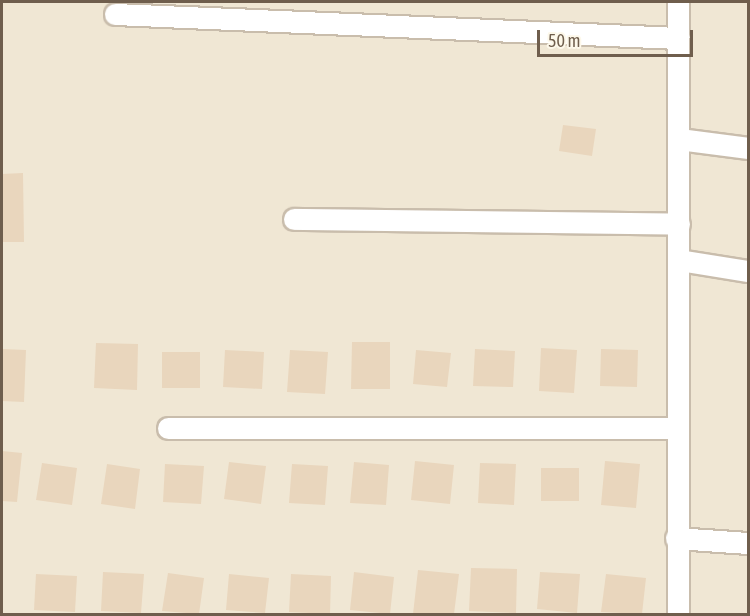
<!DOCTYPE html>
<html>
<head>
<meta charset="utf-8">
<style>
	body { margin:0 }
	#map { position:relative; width:750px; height:616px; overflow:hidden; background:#f9f5e4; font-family:"Asap Condensed",sans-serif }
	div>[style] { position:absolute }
	.residential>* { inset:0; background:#f0e7d4 }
	.building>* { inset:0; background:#e9d6bd }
	.roads { filter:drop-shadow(2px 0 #c9bdac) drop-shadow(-2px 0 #c9bdac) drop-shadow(0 2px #c9bdac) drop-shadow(0 -2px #c9bdac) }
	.minor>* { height:21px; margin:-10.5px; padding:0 10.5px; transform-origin:10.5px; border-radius:10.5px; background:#fff }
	span { translate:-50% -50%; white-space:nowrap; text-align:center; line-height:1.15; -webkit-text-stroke:6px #fdf8ea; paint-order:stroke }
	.frame { position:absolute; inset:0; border:3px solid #6f5e4d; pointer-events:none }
	.scale { position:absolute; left:537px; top:30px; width:156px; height:27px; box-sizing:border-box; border:3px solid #6f5e4d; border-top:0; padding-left:8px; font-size:18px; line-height:21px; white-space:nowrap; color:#6f5e4d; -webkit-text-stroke:4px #fdf8ea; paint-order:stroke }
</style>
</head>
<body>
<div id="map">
	<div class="residential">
		<div style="clip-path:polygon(2px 2px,748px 2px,748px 614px,2px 614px)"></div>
	</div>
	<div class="building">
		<div style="clip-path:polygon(563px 125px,596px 129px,592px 156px,559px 151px)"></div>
		<div style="clip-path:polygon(23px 173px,24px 242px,2px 242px,2px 174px)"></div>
		<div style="clip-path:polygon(352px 342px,390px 342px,390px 389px,351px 389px)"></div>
		<div style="clip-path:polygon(96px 343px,138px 344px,137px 390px,94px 388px)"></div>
		<div style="clip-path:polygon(541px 348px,577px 350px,574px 393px,539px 391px)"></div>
		<div style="clip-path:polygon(2px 349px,26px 350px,24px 402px,2px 401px)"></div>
		<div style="clip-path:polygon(475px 349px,515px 351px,513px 387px,473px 386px)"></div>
		<div style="clip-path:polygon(601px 349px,638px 350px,637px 387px,600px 386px)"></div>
		<div style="clip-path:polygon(225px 350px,264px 352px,262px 389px,223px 387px)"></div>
		<div style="clip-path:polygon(290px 350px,328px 352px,325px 394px,287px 392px)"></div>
		<div style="clip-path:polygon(416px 350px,451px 353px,447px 387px,413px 384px)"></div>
		<div style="clip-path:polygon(162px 352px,200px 352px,200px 388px,162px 388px)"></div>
		<div style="clip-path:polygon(2px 451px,22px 453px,17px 502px,2px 501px)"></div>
		<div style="clip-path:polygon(415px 461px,454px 465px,450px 504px,411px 500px)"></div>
		<div style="clip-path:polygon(605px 461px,640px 464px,636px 508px,601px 505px)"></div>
		<div style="clip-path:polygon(229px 462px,266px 466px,261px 504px,224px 499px)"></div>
		<div style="clip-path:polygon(354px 462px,389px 465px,386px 505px,350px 503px)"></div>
		<div style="clip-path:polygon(42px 463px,77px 468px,72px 505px,36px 500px)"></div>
		<div style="clip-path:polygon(480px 463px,516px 464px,514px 505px,478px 503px)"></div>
		<div style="clip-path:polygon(107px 464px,140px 469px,135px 509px,101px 504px)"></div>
		<div style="clip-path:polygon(165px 464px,204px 466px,201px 504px,163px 502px)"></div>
		<div style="clip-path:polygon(292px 464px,328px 466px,325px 505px,289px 503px)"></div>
		<div style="clip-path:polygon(541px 468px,579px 468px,579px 501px,541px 501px)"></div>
		<div style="clip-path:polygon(471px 568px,517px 569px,516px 613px,469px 611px)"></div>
		<div style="clip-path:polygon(418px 570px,459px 574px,454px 614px,413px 614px)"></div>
		<div style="clip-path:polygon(103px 572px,144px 574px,141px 613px,101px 611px)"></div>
		<div style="clip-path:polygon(354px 572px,394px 577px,390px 614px,350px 610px)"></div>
		<div style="clip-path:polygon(540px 572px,580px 574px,577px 613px,537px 609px)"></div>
		<div style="clip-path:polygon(168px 573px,204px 578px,199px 614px,162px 611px)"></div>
		<div style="clip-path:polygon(36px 574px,77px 576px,75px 612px,34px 610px)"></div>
		<div style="clip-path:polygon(229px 574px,269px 578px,265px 613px,226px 610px)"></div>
		<div style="clip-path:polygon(291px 574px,331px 576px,330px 614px,289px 612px)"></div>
		<div style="clip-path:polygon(606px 574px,646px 578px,642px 614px,601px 612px)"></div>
	</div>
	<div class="roads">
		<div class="minor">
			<div style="left:115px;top:14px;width:564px;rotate:2.44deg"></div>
			<div style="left:679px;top:139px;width:70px;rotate:7.4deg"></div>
			<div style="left:294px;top:219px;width:385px;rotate:0.7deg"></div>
			<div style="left:679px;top:260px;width:70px;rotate:9.1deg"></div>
			<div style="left:168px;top:428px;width:509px"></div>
			<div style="left:676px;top:538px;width:72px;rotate:4deg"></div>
			<div style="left:678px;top:614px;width:612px;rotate:-90deg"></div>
		</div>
	</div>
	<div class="frame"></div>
	<div class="scale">50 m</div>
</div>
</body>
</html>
